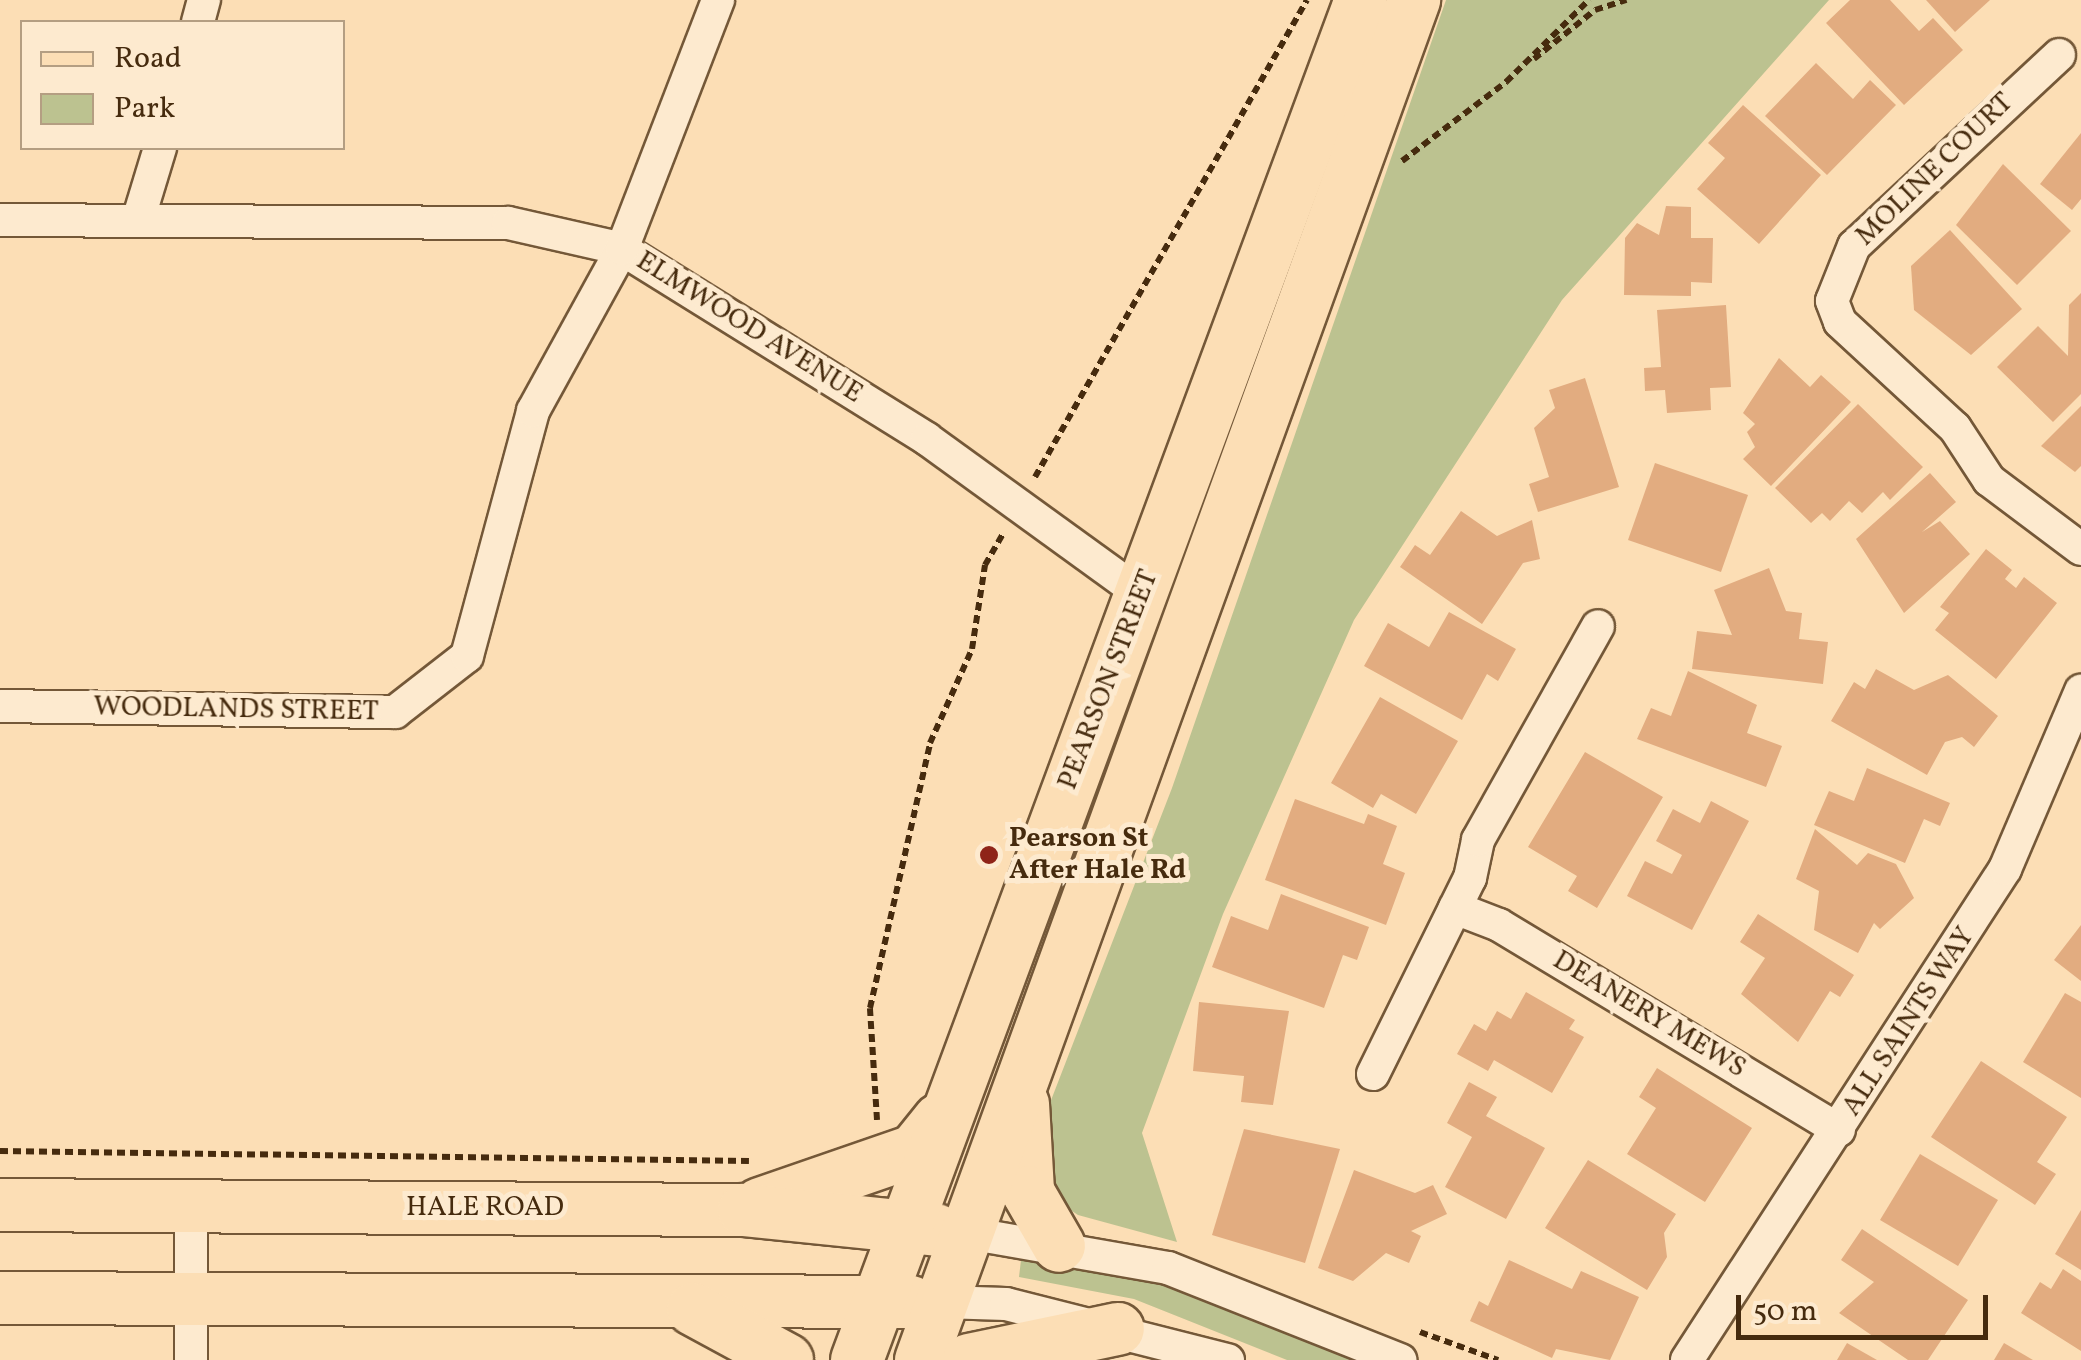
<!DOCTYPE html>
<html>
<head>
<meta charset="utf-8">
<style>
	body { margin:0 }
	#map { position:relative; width:2081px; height:1360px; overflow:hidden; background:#fcdeb5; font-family:Vollkorn,serif }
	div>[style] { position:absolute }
	.green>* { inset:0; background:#bcc290 }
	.building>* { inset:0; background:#e2ac80 }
	.path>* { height:6px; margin-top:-3px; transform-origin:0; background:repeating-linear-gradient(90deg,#462b0e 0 8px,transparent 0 13px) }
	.roads { filter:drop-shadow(2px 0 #745838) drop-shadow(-2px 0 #745838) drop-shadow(0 2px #745838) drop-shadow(0 -2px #745838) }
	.minor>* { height:32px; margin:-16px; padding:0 16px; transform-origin:16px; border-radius:16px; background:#fdeacf }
	.primary>* { height:52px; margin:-26px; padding:0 26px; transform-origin:26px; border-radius:26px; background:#fcdeb5 }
	.dots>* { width:28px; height:28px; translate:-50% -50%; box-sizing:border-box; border:5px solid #fdeacf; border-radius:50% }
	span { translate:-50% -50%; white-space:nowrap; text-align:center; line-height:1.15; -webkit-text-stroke:10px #fdeacf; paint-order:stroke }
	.street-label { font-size:28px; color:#462b0e }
	.poi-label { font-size:28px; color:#462b0e; font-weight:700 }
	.left { translate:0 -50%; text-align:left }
	.legend { position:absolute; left:20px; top:20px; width:325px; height:130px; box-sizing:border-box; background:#fdeacf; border:2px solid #b49e82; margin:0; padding:12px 18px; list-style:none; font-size:30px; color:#462b0e }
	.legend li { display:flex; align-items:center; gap:20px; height:50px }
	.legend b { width:50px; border:2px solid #b49e82 }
	.scale { position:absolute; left:1736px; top:1295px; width:252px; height:45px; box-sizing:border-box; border:5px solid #462b0e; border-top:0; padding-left:12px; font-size:30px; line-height:35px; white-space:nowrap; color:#462b0e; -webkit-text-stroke:8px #fdeacf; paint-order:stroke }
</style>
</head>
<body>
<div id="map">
	<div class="green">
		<div style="clip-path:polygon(1446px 0,1829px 0,1562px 300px,1354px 620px,1223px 914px,1142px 1133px,1177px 1242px,1078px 1215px,1054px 1199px,1048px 1108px,1172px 788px)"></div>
		<div style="clip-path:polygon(1021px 1260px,1168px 1286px,1380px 1360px,1287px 1360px,1134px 1299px,1019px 1277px)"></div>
	</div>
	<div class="building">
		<div style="clip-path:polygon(1850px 0,1890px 0,1919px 31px,1933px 18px,1963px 50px,1904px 105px,1826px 23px)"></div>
		<div style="clip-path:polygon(1926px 0,1990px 0,1955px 32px)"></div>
		<div style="clip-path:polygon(1816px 63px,1853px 99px,1870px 80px,1896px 105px,1827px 175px,1765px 116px)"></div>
		<div style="clip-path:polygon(1743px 105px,1821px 175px,1759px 244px,1697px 189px,1725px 158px,1708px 143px)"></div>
		<div style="clip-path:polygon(2081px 133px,2081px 199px,2072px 210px,2040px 184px)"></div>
		<div style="clip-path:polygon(2003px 164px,2071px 231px,2017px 285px,1956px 225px)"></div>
		<div style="clip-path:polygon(1666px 206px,1691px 207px,1691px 238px,1713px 238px,1712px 283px,1691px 282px,1691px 296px,1624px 295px,1625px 238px,1637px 223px,1659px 235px)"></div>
		<div style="clip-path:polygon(1950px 230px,2022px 309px,1971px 355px,1914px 310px,1911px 266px)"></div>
		<div style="clip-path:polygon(2081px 293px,2081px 394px,2053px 422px,1997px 367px,2038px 326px,2068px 356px,2069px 305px)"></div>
		<div style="clip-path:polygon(1726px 305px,1731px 387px,1710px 388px,1711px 410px,1667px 413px,1665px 390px,1645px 391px,1644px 368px,1661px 367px,1657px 310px)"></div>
		<div style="clip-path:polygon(1779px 358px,1810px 387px,1821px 375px,1851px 402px,1771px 486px,1743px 459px,1755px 447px,1747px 432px,1755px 424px,1743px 413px)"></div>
		<div style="clip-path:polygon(1585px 378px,1619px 487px,1538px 512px,1529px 484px,1549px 477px,1534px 428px,1555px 408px,1549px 390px)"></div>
		<div style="clip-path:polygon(1858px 404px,1923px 467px,1890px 500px,1883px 492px,1862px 513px,1849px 501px,1830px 521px,1822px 513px,1811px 523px,1775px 488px)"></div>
		<div style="clip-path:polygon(2081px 406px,2081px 466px,2075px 472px,2041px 446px)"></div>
		<div style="clip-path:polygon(1655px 463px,1748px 495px,1721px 572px,1628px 540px)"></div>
		<div style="clip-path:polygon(1930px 473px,1956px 502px,1922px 532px,1940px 521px,1970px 554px,1904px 613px,1856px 539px)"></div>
		<div style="clip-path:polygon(1461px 511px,1497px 536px,1532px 520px,1540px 559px,1523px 563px,1482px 624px,1400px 567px,1415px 545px,1430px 555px)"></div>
		<div style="clip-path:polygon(1986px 549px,2012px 570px,2005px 579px,2016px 588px,2024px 577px,2057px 603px,1996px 679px,1935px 630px,1949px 613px,1940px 607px)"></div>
		<div style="clip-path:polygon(1769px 568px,1786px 611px,1802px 613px,1799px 639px,1828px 642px,1823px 684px,1692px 669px,1697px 631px,1732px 635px,1714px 590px)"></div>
		<div style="clip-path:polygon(1449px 612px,1516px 649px,1498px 681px,1487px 674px,1462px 720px,1364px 666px,1388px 623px,1429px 647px)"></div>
		<div style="clip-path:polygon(1876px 669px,1914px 690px,1948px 675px,1998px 716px,1974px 747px,1962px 737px,1945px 742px,1927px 775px,1831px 721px,1854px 682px,1865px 689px)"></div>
		<div style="clip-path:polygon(1688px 671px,1757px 705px,1747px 733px,1782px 746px,1766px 787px,1637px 739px,1651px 708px,1671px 716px)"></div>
		<div style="clip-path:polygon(1380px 697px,1458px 741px,1416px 814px,1381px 794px,1373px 808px,1331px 783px)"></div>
		<div style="clip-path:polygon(1585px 752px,1663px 797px,1597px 908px,1568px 891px,1577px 876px,1528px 847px)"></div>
		<div style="clip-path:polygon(1867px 768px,1950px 803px,1940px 826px,1924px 819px,1905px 863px,1814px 825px,1829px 791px,1854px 801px)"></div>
		<div style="clip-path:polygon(1295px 799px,1364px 824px,1368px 814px,1397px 826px,1383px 864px,1405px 873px,1386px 925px,1265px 880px)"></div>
		<div style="clip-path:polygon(1711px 801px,1749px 821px,1692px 930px,1627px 896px,1645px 861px,1672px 874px,1682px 855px,1656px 841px,1673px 809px,1700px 823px)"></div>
		<div style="clip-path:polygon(1815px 829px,1857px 865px,1868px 853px,1896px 864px,1914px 898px,1880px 929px,1874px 923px,1858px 953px,1814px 930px,1819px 891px,1796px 879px)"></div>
		<div style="clip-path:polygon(1281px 894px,1369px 927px,1357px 960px,1343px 955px,1324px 1008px,1212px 967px,1231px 916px,1268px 930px)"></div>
		<div style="clip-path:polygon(1758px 914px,1854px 975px,1840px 997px,1830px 991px,1798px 1042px,1741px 994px,1765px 958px,1740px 942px)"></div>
		<div style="clip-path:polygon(2081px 925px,2081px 981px,2054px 960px)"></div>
		<div style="clip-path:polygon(1526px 992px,1575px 1020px,1569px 1029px,1584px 1037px,1552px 1093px,1494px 1060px,1488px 1071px,1457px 1054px,1474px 1024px,1486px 1031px,1497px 1011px,1511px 1019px)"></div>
		<div style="clip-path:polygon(2065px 993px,2081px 1002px,2081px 1098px,2023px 1062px)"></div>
		<div style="clip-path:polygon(1199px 1002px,1289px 1011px,1273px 1105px,1241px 1102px,1244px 1076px,1193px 1071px)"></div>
		<div style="clip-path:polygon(1981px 1061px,2067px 1117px,2037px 1162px,2056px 1174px,2035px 1205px,1931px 1137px)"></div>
		<div style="clip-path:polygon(1657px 1068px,1752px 1128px,1705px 1202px,1627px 1154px,1656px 1108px,1639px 1097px)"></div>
		<div style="clip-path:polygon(1469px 1082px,1497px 1097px,1486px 1116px,1545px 1148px,1506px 1219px,1445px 1187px,1472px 1137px,1447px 1123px)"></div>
		<div style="clip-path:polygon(1244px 1129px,1340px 1149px,1305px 1263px,1212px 1235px)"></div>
		<div style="clip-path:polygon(1920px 1154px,1998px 1200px,1958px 1266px,1880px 1220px)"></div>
		<div style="clip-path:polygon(1588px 1160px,1676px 1214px,1664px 1233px,1667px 1257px,1647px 1290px,1545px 1228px)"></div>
		<div style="clip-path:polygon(1354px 1170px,1415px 1193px,1433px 1185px,1447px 1214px,1411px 1231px,1421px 1236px,1409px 1263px,1386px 1253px,1353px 1281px,1318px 1268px)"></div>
		<div style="clip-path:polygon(2081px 1210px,2081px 1270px,2055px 1254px)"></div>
		<div style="clip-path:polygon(1862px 1229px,1968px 1300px,1928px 1360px,1908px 1360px,1839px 1313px,1874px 1282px,1841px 1260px)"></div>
		<div style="clip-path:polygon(1509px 1260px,1572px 1289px,1581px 1271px,1639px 1297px,1610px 1360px,1556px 1349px,1552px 1358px,1470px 1321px,1479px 1301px,1488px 1306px)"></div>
		<div style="clip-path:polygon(2063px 1269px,2081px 1281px,2081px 1351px,2021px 1313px,2040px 1282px,2051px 1289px)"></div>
		<div style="clip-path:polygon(1847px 1343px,1877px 1360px,1837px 1360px)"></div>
		<div style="clip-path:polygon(2004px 1343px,2033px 1360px,1994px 1360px)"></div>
	</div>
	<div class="path">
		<div style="left:1534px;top:59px;width:78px;rotate:-38.8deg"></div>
		<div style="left:1595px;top:10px;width:33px;rotate:-18deg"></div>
		<div style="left:1402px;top:161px;width:131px;rotate:-37.2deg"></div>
		<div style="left:1506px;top:82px;width:117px;rotate:-44.7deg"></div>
		<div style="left:1035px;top:477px;width:549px;rotate:-60.31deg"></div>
		<div style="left:877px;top:1120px;width:112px;rotate:-93.6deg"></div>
		<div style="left:870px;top:1008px;width:272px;rotate:-77.2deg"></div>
		<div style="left:930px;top:743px;width:103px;rotate:-65.9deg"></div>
		<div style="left:972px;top:649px;width:85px;rotate:-81.2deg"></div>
		<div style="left:985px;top:565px;width:38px;rotate:-60deg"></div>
		<div style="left:0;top:1151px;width:749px;rotate:0.76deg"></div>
		<div style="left:1420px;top:1332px;width:83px;rotate:19.7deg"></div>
	</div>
	<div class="roads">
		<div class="minor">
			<div style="left:198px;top:22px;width:23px;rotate:-75deg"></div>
			<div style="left:2059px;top:55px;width:280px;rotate:137deg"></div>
			<div style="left:1854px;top:246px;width:59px;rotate:111.8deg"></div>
			<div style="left:1832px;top:301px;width:22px;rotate:69deg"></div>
			<div style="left:1840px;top:322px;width:156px;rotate:42.7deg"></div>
			<div style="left:1955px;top:428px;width:62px;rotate:56.8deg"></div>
			<div style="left:1989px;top:480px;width:115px;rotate:36.9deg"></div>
			<div style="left:139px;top:217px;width:72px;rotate:-73.1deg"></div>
			<div style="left:0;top:220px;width:508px;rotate:0.34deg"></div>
			<div style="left:508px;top:223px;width:117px;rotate:12.8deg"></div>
			<div style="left:622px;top:249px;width:359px;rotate:31.9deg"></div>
			<div style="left:927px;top:439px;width:264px;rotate:35.9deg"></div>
			<div style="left:0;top:706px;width:395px;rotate:0.9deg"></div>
			<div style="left:395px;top:712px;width:91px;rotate:-37.9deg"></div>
			<div style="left:467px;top:656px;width:254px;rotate:-74.9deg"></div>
			<div style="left:533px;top:411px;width:185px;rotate:-61.2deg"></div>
			<div style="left:622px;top:249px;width:267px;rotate:-68.9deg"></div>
			<div style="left:1455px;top:908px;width:47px;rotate:21.1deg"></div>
			<div style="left:1499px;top:925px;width:397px;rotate:31.1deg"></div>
			<div style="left:1373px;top:1074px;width:219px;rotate:-63.7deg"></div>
			<div style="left:1470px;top:878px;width:39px;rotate:-78deg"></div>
			<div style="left:1478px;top:840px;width:245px;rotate:-60.7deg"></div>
			<div style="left:968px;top:1233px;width:203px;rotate:9.9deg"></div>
			<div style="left:1168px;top:1268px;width:250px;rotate:21.6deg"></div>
			<div style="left:942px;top:1302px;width:64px;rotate:1.8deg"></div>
			<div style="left:1006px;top:1304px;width:229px;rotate:14.2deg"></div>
			<div style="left:191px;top:1360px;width:154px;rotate:-90deg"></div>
			<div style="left:1687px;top:1360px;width:585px;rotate:-57.07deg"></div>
			<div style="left:2005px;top:869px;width:194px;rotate:-66.9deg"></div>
		</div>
		<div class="primary">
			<div style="left:1023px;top:1104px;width:88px;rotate:86.7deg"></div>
			<div style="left:1028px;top:1192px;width:62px;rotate:60.1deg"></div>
			<div style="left:760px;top:1204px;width:163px;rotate:-19deg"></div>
			<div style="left:914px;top:1151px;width:40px;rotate:-51deg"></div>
			<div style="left:0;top:1205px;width:744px;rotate:0.39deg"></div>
			<div style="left:744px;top:1210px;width:193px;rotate:5.9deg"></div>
			<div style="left:0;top:1298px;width:911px;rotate:0.25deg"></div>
			<div style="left:693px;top:1309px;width:107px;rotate:28.5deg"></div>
			<div style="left:857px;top:1360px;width:1450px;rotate:-69.67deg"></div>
			<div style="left:921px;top:1360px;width:1447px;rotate:-70.07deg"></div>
			<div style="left:969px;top:1360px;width:152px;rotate:-11.8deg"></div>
		</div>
	</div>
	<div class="dots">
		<div style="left:989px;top:855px;background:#8f2418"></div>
	</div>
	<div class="street-label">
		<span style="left:1935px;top:170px;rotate:-44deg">MOLINE COURT</span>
		<span style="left:749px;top:328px;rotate:32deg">ELMWOOD AVENUE</span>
		<span style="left:1109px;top:680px;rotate:-69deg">PEARSON STREET</span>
		<span style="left:236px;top:710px;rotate:1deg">WOODLANDS STREET</span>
		<span style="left:1649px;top:1015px;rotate:31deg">DEANERY MEWS</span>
		<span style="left:1909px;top:1022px;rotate:-57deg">ALL SAINTS WAY</span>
		<span style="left:485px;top:1208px">HALE ROAD</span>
	</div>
	<div class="poi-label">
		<span class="left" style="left:1009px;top:855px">Pearson St<br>After Hale Rd</span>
	</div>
	<ul class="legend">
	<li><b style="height:12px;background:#fcdeb5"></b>Road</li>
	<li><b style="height:28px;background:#bcc290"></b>Park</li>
	</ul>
	<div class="scale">50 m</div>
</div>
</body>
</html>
